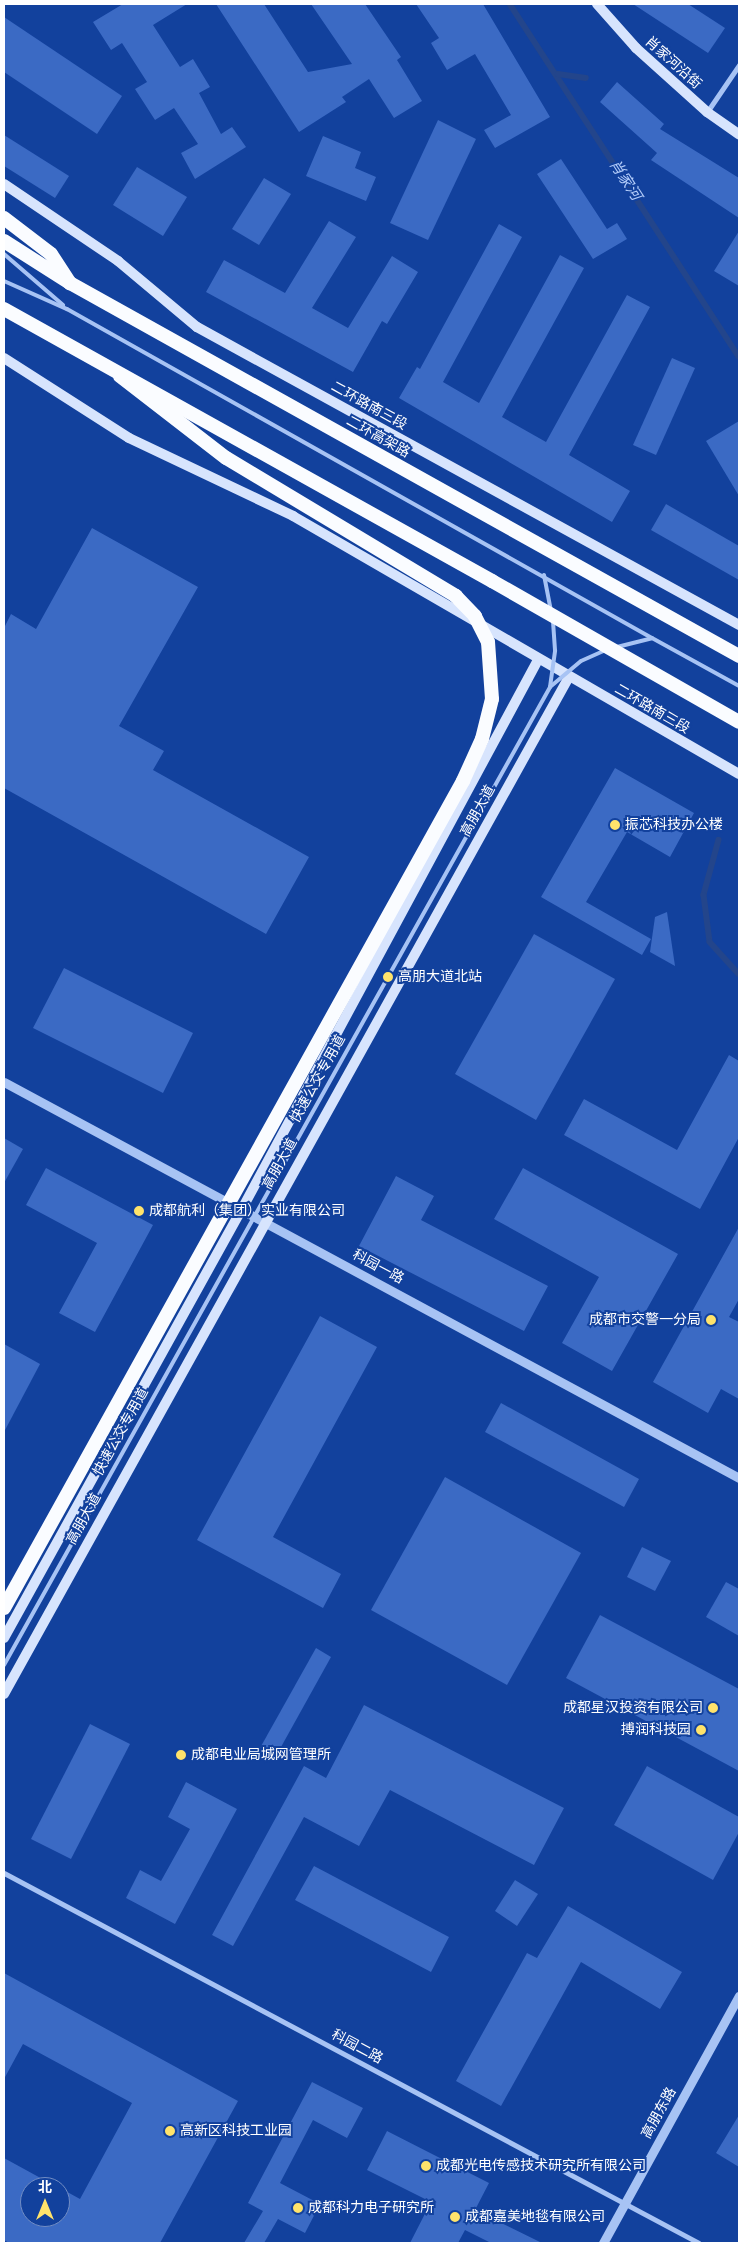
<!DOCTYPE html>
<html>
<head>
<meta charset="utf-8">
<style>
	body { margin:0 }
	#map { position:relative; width:743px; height:2247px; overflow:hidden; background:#12419d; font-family:"Varela Round","Noto Sans SC",sans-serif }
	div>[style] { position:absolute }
	.stream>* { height:5.5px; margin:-2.75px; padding:0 2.75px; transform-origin:2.75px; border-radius:2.75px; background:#23458b }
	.building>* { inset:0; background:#3b6ac4 }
	.service>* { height:4px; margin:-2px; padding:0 2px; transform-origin:2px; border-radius:2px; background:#a7c3f4 }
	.minor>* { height:5px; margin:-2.5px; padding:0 2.5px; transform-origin:2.5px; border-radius:2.5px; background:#a7c3f4 }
	.tertiary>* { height:9px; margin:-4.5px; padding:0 4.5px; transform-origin:4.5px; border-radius:4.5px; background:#a7c3f4 }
	.secondary>* { height:10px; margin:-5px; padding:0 5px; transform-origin:5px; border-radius:5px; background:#d7e4fd }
	.trunk>* { height:14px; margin:-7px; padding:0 7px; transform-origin:7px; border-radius:7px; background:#fafcff }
	.service-bridge>* { height:4px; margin:-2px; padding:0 2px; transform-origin:2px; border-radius:2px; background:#a7c3f4 }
	.trunk-bridge>* { height:14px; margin:-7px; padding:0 7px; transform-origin:7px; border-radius:7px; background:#fafcff }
	.dots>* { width:14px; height:14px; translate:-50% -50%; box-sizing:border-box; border:2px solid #12419d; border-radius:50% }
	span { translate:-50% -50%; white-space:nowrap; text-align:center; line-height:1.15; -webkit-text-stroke:4px #12419d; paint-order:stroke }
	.street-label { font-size:14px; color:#fff }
	.poi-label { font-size:14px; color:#fff }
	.left { translate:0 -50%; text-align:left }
	.right { translate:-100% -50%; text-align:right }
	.water-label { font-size:15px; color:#b4cdfa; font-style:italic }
	.frame { position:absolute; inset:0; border:5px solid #fff; pointer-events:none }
	.north { position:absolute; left:20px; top:2177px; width:50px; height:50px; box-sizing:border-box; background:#12419d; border:1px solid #718dc4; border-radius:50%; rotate:0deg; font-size:14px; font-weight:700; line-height:20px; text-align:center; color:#fff }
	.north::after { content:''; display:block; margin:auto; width:18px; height:22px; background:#ffe36b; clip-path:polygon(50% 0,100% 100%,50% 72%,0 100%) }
</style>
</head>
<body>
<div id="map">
	<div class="stream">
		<div style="left:510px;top:4px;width:420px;rotate:57deg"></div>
		<div style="left:558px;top:74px;width:28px;rotate:8deg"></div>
		<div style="left:719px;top:840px;width:57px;rotate:105.3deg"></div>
		<div style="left:704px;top:895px;width:47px;rotate:82.7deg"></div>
		<div style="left:710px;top:942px;width:43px;rotate:47.8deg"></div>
	</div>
	<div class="building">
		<div style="clip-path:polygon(123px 4px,187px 4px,153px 25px,180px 67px,193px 59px,210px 87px,199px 93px,221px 134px,232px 127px,246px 147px,195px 179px,181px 153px,198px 144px,174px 108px,155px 120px,135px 89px,147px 82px,122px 43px,111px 50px,93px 22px)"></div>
		<div style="clip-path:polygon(216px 4px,264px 4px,308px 72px,352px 64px,311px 4px,365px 4px,401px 57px,397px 60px,422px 101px,394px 118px,369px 79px,342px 97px,346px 102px,299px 132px)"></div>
		<div style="clip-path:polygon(416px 4px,483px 4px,550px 117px,495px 148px,484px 130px,511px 115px,475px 54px,447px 70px,431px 43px,439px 38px)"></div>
		<div style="clip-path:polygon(633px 4px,688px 4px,725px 28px,708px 53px)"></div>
		<div style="clip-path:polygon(4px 17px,122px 96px,97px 134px,4px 72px)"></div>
		<div style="clip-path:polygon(617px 82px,664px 124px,660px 129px,739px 178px,739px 218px,651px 160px,657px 153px,600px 102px)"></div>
		<div style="clip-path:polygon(438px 120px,476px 139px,428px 240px,390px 223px)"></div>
		<div style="clip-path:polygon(4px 135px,69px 176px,55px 198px,4px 166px)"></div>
		<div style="clip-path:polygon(323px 136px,361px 152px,355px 168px,376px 177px,366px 201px,306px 176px)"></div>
		<div style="clip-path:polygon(561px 159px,607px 229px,617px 223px,627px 239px,593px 259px,537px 174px)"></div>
		<div style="clip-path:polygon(137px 167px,187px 197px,163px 236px,113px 205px)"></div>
		<div style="clip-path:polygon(264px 178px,291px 194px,259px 245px,232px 229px)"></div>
		<div style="clip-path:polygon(329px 221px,356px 237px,312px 308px,348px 328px,392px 256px,418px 272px,387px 324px,382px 321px,353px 372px,206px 292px,224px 260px,285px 293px)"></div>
		<div style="clip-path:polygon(499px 224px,522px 237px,443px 382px,479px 403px,560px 255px,584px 268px,502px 417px,546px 442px,627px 295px,650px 307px,569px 455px,630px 491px,612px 522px,399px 398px,417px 367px,420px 369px)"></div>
		<div style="clip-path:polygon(739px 231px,739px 286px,714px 271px)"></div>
		<div style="clip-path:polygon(672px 358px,695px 368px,656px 455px,633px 445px)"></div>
		<div style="clip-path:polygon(739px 421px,739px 496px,706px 441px)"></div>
		<div style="clip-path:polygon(666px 504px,739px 546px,739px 580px,651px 530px)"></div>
		<div style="clip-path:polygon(92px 528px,198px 587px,119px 726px,164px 751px,153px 770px,309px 857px,266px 934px,4px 788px,4px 628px,11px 614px,36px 629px)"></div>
		<div style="clip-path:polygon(615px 768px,694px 813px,670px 857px,627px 832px,586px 902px,651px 939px,642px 955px,541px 897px)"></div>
		<div style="clip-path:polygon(667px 912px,675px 966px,650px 952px,655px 917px)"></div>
		<div style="clip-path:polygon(534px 934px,615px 979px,536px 1120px,455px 1074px)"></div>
		<div style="clip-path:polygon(64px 968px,193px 1033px,163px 1093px,33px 1028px)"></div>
		<div style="clip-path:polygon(729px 1055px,739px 1061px,739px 1137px,700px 1209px,564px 1135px,584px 1099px,677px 1150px)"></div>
		<div style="clip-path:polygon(4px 1138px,23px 1149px,4px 1183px)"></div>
		<div style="clip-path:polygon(46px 1168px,153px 1225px,95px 1332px,59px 1313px,97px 1243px,26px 1205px)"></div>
		<div style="clip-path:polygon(523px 1168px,678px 1254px,612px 1371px,562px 1343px,599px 1277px,494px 1219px)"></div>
		<div style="clip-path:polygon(396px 1176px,434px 1196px,421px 1220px,548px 1286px,524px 1331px,359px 1246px)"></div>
		<div style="clip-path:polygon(739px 1227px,739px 1299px,729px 1317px,739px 1322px,739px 1399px,721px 1389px,708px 1413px,653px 1382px)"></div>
		<div style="clip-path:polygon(320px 1316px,377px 1347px,273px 1537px,341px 1574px,323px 1608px,197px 1540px)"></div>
		<div style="clip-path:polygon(4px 1344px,40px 1364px,4px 1432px)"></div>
		<div style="clip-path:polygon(501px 1403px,639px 1479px,624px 1507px,485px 1432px)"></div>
		<div style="clip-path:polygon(445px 1477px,581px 1553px,507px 1685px,371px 1610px)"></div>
		<div style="clip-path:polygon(642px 1547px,671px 1561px,655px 1591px,627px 1577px)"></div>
		<div style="clip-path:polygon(726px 1582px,739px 1589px,739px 1636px,706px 1617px)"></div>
		<div style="clip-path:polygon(600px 1615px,739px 1689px,739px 1771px,566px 1678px)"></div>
		<div style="clip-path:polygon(316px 1648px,331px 1657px,276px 1756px,260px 1748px)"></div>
		<div style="clip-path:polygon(364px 1705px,564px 1808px,534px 1865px,390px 1790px,359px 1846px,304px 1817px,233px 1946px,212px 1935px,304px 1766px,326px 1778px)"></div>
		<div style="clip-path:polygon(90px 1724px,130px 1744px,71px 1859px,31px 1839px)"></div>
		<div style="clip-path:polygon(647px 1766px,739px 1817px,739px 1832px,713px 1880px,614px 1825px)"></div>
		<div style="clip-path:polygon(186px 1782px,237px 1809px,175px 1924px,126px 1898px,140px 1870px,161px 1881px,190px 1829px,168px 1817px)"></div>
		<div style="clip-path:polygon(314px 1866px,449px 1937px,431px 1972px,295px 1900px)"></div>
		<div style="clip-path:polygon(515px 1880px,538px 1894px,517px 1926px,495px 1911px)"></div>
		<div style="clip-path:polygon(568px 1906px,682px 1972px,660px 2009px,581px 1962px,501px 2106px,456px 2081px,527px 1953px,537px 1958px)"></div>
		<div style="clip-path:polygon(4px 1973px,238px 2101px,160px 2243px,9px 2243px,4px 2240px,4px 2158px,57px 2187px,30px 2187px,30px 2217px,60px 2217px,60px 2188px,80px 2199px,132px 2103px,23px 2044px,4px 2079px)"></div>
		<div style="clip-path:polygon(312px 2082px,363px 2108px,347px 2138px,313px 2120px,280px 2183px,320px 2204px,305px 2233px,278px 2219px,264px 2243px,244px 2243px,263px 2211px,248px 2203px)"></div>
		<div style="clip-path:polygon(739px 2115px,739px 2167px,716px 2153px)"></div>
		<div style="clip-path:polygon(387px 2131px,489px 2183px,475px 2210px,542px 2243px,491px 2243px,465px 2230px,458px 2243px,410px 2243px,431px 2202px,367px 2170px)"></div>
	</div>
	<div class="service">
		<div style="left:4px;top:254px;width:78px;rotate:40.8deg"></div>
		<div style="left:4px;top:281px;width:69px;rotate:24deg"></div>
		<div style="left:67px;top:309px;width:671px;rotate:29.35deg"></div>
		<div style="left:388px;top:977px;width:332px;rotate:-60.8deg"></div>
	</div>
	<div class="minor">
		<div style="left:707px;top:112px;width:57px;rotate:-55.8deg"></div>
		<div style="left:4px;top:1873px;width:787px;rotate:28.03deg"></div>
	</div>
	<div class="tertiary">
		<div style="left:4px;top:1082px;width:835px;rotate:28.31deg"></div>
		<div style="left:603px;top:2243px;width:282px;rotate:-61.2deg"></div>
	</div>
	<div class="secondary">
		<div style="left:597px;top:4px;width:59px;rotate:48.4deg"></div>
		<div style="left:636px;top:48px;width:96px;rotate:42deg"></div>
		<div style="left:707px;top:112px;width:39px;rotate:35deg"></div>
		<div style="left:4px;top:184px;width:138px;rotate:34deg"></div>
		<div style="left:118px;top:261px;width:103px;rotate:39.9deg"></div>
		<div style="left:197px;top:327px;width:619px;rotate:28.8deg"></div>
		<div style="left:4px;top:358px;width:148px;rotate:32.6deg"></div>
		<div style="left:129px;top:438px;width:182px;rotate:25.4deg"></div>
		<div style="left:293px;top:516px;width:515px;rotate:30.05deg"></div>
		<div style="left:4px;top:1638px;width:491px;rotate:-61deg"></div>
		<div style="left:242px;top:1209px;width:624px;rotate:-61.67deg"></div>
		<div style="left:4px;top:1694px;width:1163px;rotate:-60.95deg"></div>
	</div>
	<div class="trunk">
		<div style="left:4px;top:218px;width:59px;rotate:37.5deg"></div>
		<div style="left:51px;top:254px;width:35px;rotate:57deg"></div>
		<div style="left:4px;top:309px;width:559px;rotate:29.13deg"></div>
	</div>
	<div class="service-bridge">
		<div style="left:544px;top:575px;width:37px;rotate:79deg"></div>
		<div style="left:617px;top:647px;width:36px;rotate:-14deg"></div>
		<div style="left:652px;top:638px;width:99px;rotate:28.9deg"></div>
		<div style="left:550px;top:687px;width:40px;rotate:-40deg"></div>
		<div style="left:581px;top:661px;width:27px;rotate:-24deg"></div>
		<div style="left:550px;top:687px;width:37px;rotate:-82deg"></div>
		<div style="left:555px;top:650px;width:30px;rotate:-94deg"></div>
		<div style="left:4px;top:1665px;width:788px;rotate:-60.83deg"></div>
	</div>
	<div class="trunk-bridge">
		<div style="left:4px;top:241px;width:78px;rotate:32.5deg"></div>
		<div style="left:70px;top:283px;width:766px;rotate:29.14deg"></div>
		<div style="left:492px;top:581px;width:284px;rotate:29.7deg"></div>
		<div style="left:4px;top:1608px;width:946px;rotate:-60.97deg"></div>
		<div style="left:463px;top:781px;width:46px;rotate:-65.7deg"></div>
		<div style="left:482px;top:739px;width:41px;rotate:-76deg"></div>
		<div style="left:492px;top:699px;width:57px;rotate:-94deg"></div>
		<div style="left:488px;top:642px;width:29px;rotate:-117deg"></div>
		<div style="left:475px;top:616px;width:28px;rotate:-134deg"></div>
		<div style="left:456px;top:596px;width:268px;rotate:-149deg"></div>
		<div style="left:226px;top:458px;width:134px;rotate:-142.3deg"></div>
	</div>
	<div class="dots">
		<div style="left:615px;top:825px;background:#ffe36b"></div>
		<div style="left:388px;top:977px;background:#ffe36b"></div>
		<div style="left:139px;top:1211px;background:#ffe36b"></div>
		<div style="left:711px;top:1320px;background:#ffe36b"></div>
		<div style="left:713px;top:1708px;background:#ffe36b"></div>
		<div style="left:701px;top:1730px;background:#ffe36b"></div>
		<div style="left:181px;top:1755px;background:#ffe36b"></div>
		<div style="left:170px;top:2131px;background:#ffe36b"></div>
		<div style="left:426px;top:2166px;background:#ffe36b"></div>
		<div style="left:298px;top:2208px;background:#ffe36b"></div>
		<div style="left:455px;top:2217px;background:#ffe36b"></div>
	</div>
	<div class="street-label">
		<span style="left:673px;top:63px;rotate:42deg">肖家河沿街</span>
		<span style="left:369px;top:406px;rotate:29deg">二环路南三段</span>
		<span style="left:378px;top:437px;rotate:29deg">二环高架路</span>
		<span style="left:652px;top:709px;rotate:30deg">二环路南三段</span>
		<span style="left:478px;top:811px;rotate:-61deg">高朋大道</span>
		<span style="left:318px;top:1079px;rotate:-61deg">快速公交专用道</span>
		<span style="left:280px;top:1164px;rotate:-61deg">高朋大道</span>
		<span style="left:378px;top:1267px;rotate:28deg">科园一路</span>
		<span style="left:121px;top:1432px;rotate:-61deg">快速公交专用道</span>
		<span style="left:84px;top:1519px;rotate:-61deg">高朋大道</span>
		<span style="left:357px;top:2047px;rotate:28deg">科园二路</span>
		<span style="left:659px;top:2113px;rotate:-61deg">高朋东路</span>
	</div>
	<div class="poi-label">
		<span class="left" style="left:625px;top:825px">振芯科技办公楼</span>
		<span class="left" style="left:398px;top:977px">高朋大道北站</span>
		<span class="left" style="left:149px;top:1211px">成都航利（集团）实业有限公司</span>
		<span class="right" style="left:701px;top:1320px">成都市交警一分局</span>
		<span class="right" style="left:703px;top:1708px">成都星汉投资有限公司</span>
		<span class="right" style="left:691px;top:1730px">搏润科技园</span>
		<span class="left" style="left:191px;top:1755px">成都电业局城网管理所</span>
		<span class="left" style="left:180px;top:2131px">高新区科技工业园</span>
		<span class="left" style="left:436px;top:2166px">成都光电传感技术研究所有限公司</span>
		<span class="left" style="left:308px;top:2208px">成都科力电子研究所</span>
		<span class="left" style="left:465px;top:2217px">成都嘉美地毯有限公司</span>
	</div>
	<div class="water-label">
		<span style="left:625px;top:180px;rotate:57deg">肖家河</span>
	</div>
	<div class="frame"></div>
	<div class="north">北</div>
</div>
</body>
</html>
